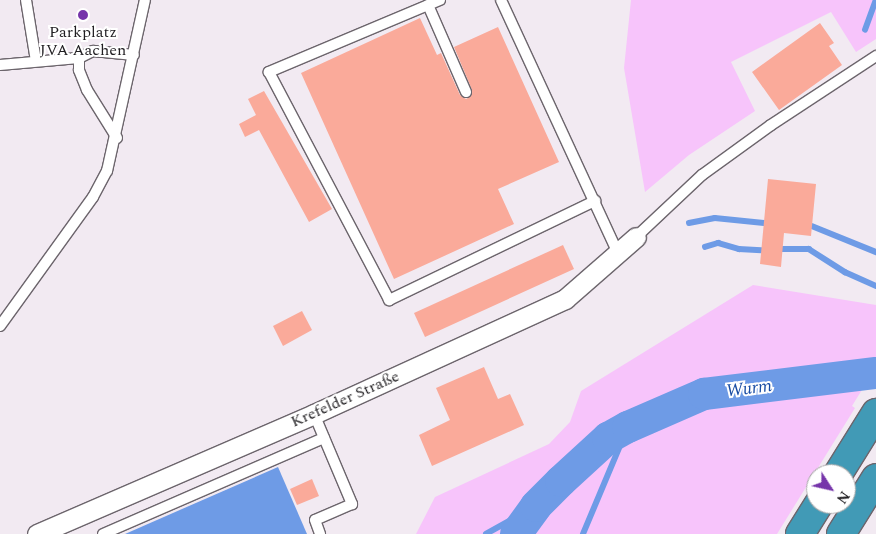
<!DOCTYPE html>
<html>
<head>
<meta charset="utf-8">
<style>
	body { margin:0 }
	#map { position:relative; width:876px; height:534px; overflow:hidden; background:#f2eaf2; font-family:Spectral,serif }
	div>[style] { position:absolute }
	.green>* { inset:0; background:#f7c4fb }
	.water>* { inset:0; background:#6e9be6 }
	.stream>* { height:5.5px; margin:-2.75px; padding:0 2.75px; transform-origin:2.75px; border-radius:2.75px; background:#6e9be6 }
	.river>* { height:32px; margin:-16px; padding:0 16px; transform-origin:16px; border-radius:16px; background:#6e9be6 }
	.building>* { inset:0; background:#faaa9a }
	.roads { filter:drop-shadow(1px 0 #6c656c) drop-shadow(-1px 0 #6c656c) drop-shadow(0 1px #6c656c) drop-shadow(0 -1px #6c656c) }
	.service>* { height:10px; margin:-5px; padding:0 5px; transform-origin:5px; border-radius:5px; background:#fff }
	.minor>* { height:19px; margin:-9.5px; padding:0 9.5px; transform-origin:9.5px; border-radius:9.5px; background:#fff }
	.motorway>* { height:28px; margin:-14px; padding:0 14px; transform-origin:14px; border-radius:14px; background:#419ab6 }
	.dots>* { width:14px; height:14px; translate:-50% -50%; box-sizing:border-box; border:2px solid #fff; border-radius:50% }
	span { translate:-50% -50%; white-space:nowrap; text-align:center; line-height:1.15; -webkit-text-stroke:4px #fff; paint-order:stroke }
	.poi-label { font-size:16px; color:#201e21 }
	.street-label { font-size:16px; color:#201e21 }
	.water-label { font-size:18px; color:#184ca3; font-style:italic }
	.north { position:absolute; left:806px; top:464px; width:50px; height:50px; box-sizing:border-box; background:#fff; border:1px solid #a6a5a6; border-radius:50%; rotate:125deg; font-size:14px; font-weight:700; line-height:20px; text-align:center; color:#201e21 }
	.north::after { content:''; display:block; margin:auto; width:18px; height:22px; background:#7635aa; clip-path:polygon(50% 0,100% 100%,50% 72%,0 100%) }
</style>
</head>
<body>
<div id="map">
	<div class="green">
		<div style="clip-path:polygon(631px 0,876px 0,876px 39px,856px 52px,831px 12px,731px 62px,755px 111px,689px 155px,645px 192px,624px 68px)"></div>
		<div style="clip-path:polygon(753px 285px,876px 305px,876px 367px,852px 406px,855px 408px,777px 534px,416px 534px,435px 497px,549px 444px,570px 422px,581px 391px)"></div>
	</div>
	<div class="water">
		<div style="clip-path:polygon(278px 467px,307px 534px,125px 534px)"></div>
	</div>
	<div class="stream">
		<div style="left:865px;top:30px;width:32px;rotate:-70deg"></div>
		<div style="left:689px;top:223px;width:26px;rotate:-11deg"></div>
		<div style="left:715px;top:218px;width:49px;rotate:5.8deg"></div>
		<div style="left:812px;top:226px;width:69px;rotate:22.1deg"></div>
		<div style="left:705px;top:247px;width:14px;rotate:-17deg"></div>
		<div style="left:718px;top:243px;width:22px;rotate:16deg"></div>
		<div style="left:739px;top:249px;width:22px;rotate:3deg"></div>
		<div style="left:782px;top:249px;width:27px"></div>
		<div style="left:809px;top:249px;width:43px;rotate:32.6deg"></div>
		<div style="left:845px;top:272px;width:34px;rotate:24deg"></div>
		<div style="left:486px;top:534px;width:57px;rotate:-29.2deg"></div>
		<div style="left:583px;top:534px;width:116px;rotate:-67.2deg"></div>
	</div>
	<div class="river">
		<div style="left:516px;top:534px;width:34px;rotate:-54deg"></div>
		<div style="left:536px;top:506px;width:35px;rotate:-45deg"></div>
		<div style="left:561px;top:481px;width:64px;rotate:-42.5deg"></div>
		<div style="left:608px;top:438px;width:23px;rotate:-29deg"></div>
		<div style="left:628px;top:427px;width:83px;rotate:-23.5deg"></div>
		<div style="left:704px;top:394px;width:173px;rotate:-7deg"></div>
	</div>
	<div class="building">
		<div style="clip-path:polygon(420px 18px,437px 55px,441px 53px,460px 95px,466px 99px,471px 96px,472px 90px,454px 47px,498px 27px,559px 162px,498px 189px,514px 224px,394px 279px,301px 73px)"></div>
		<div style="clip-path:polygon(820px 23px,834px 43px,829px 46px,842px 65px,779px 110px,752px 72px)"></div>
		<div style="clip-path:polygon(264px 91px,332px 209px,309px 222px,259px 130px,245px 137px,239px 124px,256px 115px,248px 99px)"></div>
		<div style="clip-path:polygon(768px 179px,816px 184px,811px 236px,784px 233px,781px 267px,760px 264px)"></div>
		<div style="clip-path:polygon(563px 245px,574px 269px,425px 337px,414px 313px)"></div>
		<div style="clip-path:polygon(302px 311px,312px 330px,283px 346px,273px 326px)"></div>
		<div style="clip-path:polygon(484px 367px,498px 399px,510px 394px,524px 425px,432px 466px,419px 435px,450px 420px,436px 388px)"></div>
		<div style="clip-path:polygon(312px 479px,319px 496px,297px 505px,290px 489px)"></div>
	</div>
	<div class="roads">
		<div class="service">
			<div style="left:26px;top:0;width:62px;rotate:80.7deg"></div>
			<div style="left:440px;top:0;width:186px;rotate:157.2deg"></div>
			<div style="left:269px;top:72px;width:258px;rotate:62.2deg"></div>
			<div style="left:389px;top:300px;width:229px;rotate:-25.7deg"></div>
			<div style="left:501px;top:0;width:279px;rotate:65.2deg"></div>
			<div style="left:428px;top:5px;width:95px;rotate:66.4deg"></div>
			<div style="left:0;top:65px;width:79px;rotate:-5.1deg"></div>
			<div style="left:117px;top:138px;width:57px;rotate:-122deg"></div>
			<div style="left:87px;top:90px;width:22px;rotate:-112deg"></div>
			<div style="left:79px;top:70px;width:12px;rotate:-90deg"></div>
			<div style="left:79px;top:58px;width:16px;rotate:-27deg"></div>
			<div style="left:93px;top:51px;width:41px;rotate:5.6deg"></div>
			<div style="left:636px;top:237px;width:91px;rotate:-43.2deg"></div>
			<div style="left:702px;top:175px;width:85px;rotate:-35.9deg"></div>
			<div style="left:771px;top:125px;width:126px;rotate:-33.3deg"></div>
			<div style="left:0;top:326px;width:159px;rotate:-54.2deg"></div>
			<div style="left:93px;top:197px;width:30px;rotate:-62deg"></div>
			<div style="left:107px;top:171px;width:175px;rotate:-77.5deg"></div>
			<div style="left:314px;top:414px;width:98px;rotate:67.1deg"></div>
			<div style="left:352px;top:504px;width:40px;rotate:156.6deg"></div>
			<div style="left:315px;top:520px;width:15px;rotate:70deg"></div>
			<div style="left:103px;top:534px;width:241px;rotate:-23.5deg"></div>
		</div>
		<div class="minor">
			<div style="left:37px;top:534px;width:302px;rotate:-23.4deg"></div>
			<div style="left:314px;top:414px;width:276px;rotate:-24.6deg"></div>
			<div style="left:565px;top:299px;width:94px;rotate:-41.1deg"></div>
		</div>
		<div class="motorway">
			<div style="left:838px;top:474px;width:72px;rotate:-58.1deg"></div>
			<div style="left:800px;top:534px;width:36px;rotate:-58deg"></div>
			<div style="left:841px;top:534px;width:66px;rotate:-58deg"></div>
		</div>
	</div>
	<div class="dots">
		<div style="left:83px;top:15px;background:#7635aa"></div>
	</div>
	<div class="poi-label">
		<span style="left:83px;top:41px">Parkplatz<br>JVA Aachen</span>
	</div>
	<div class="street-label">
		<span style="left:345px;top:399px;rotate:-24deg">Krefelder Straße</span>
	</div>
	<div class="water-label">
		<span style="left:749px;top:389px;rotate:-7deg">Wurm</span>
	</div>
	<div class="north">N</div>
</div>
</body>
</html>
